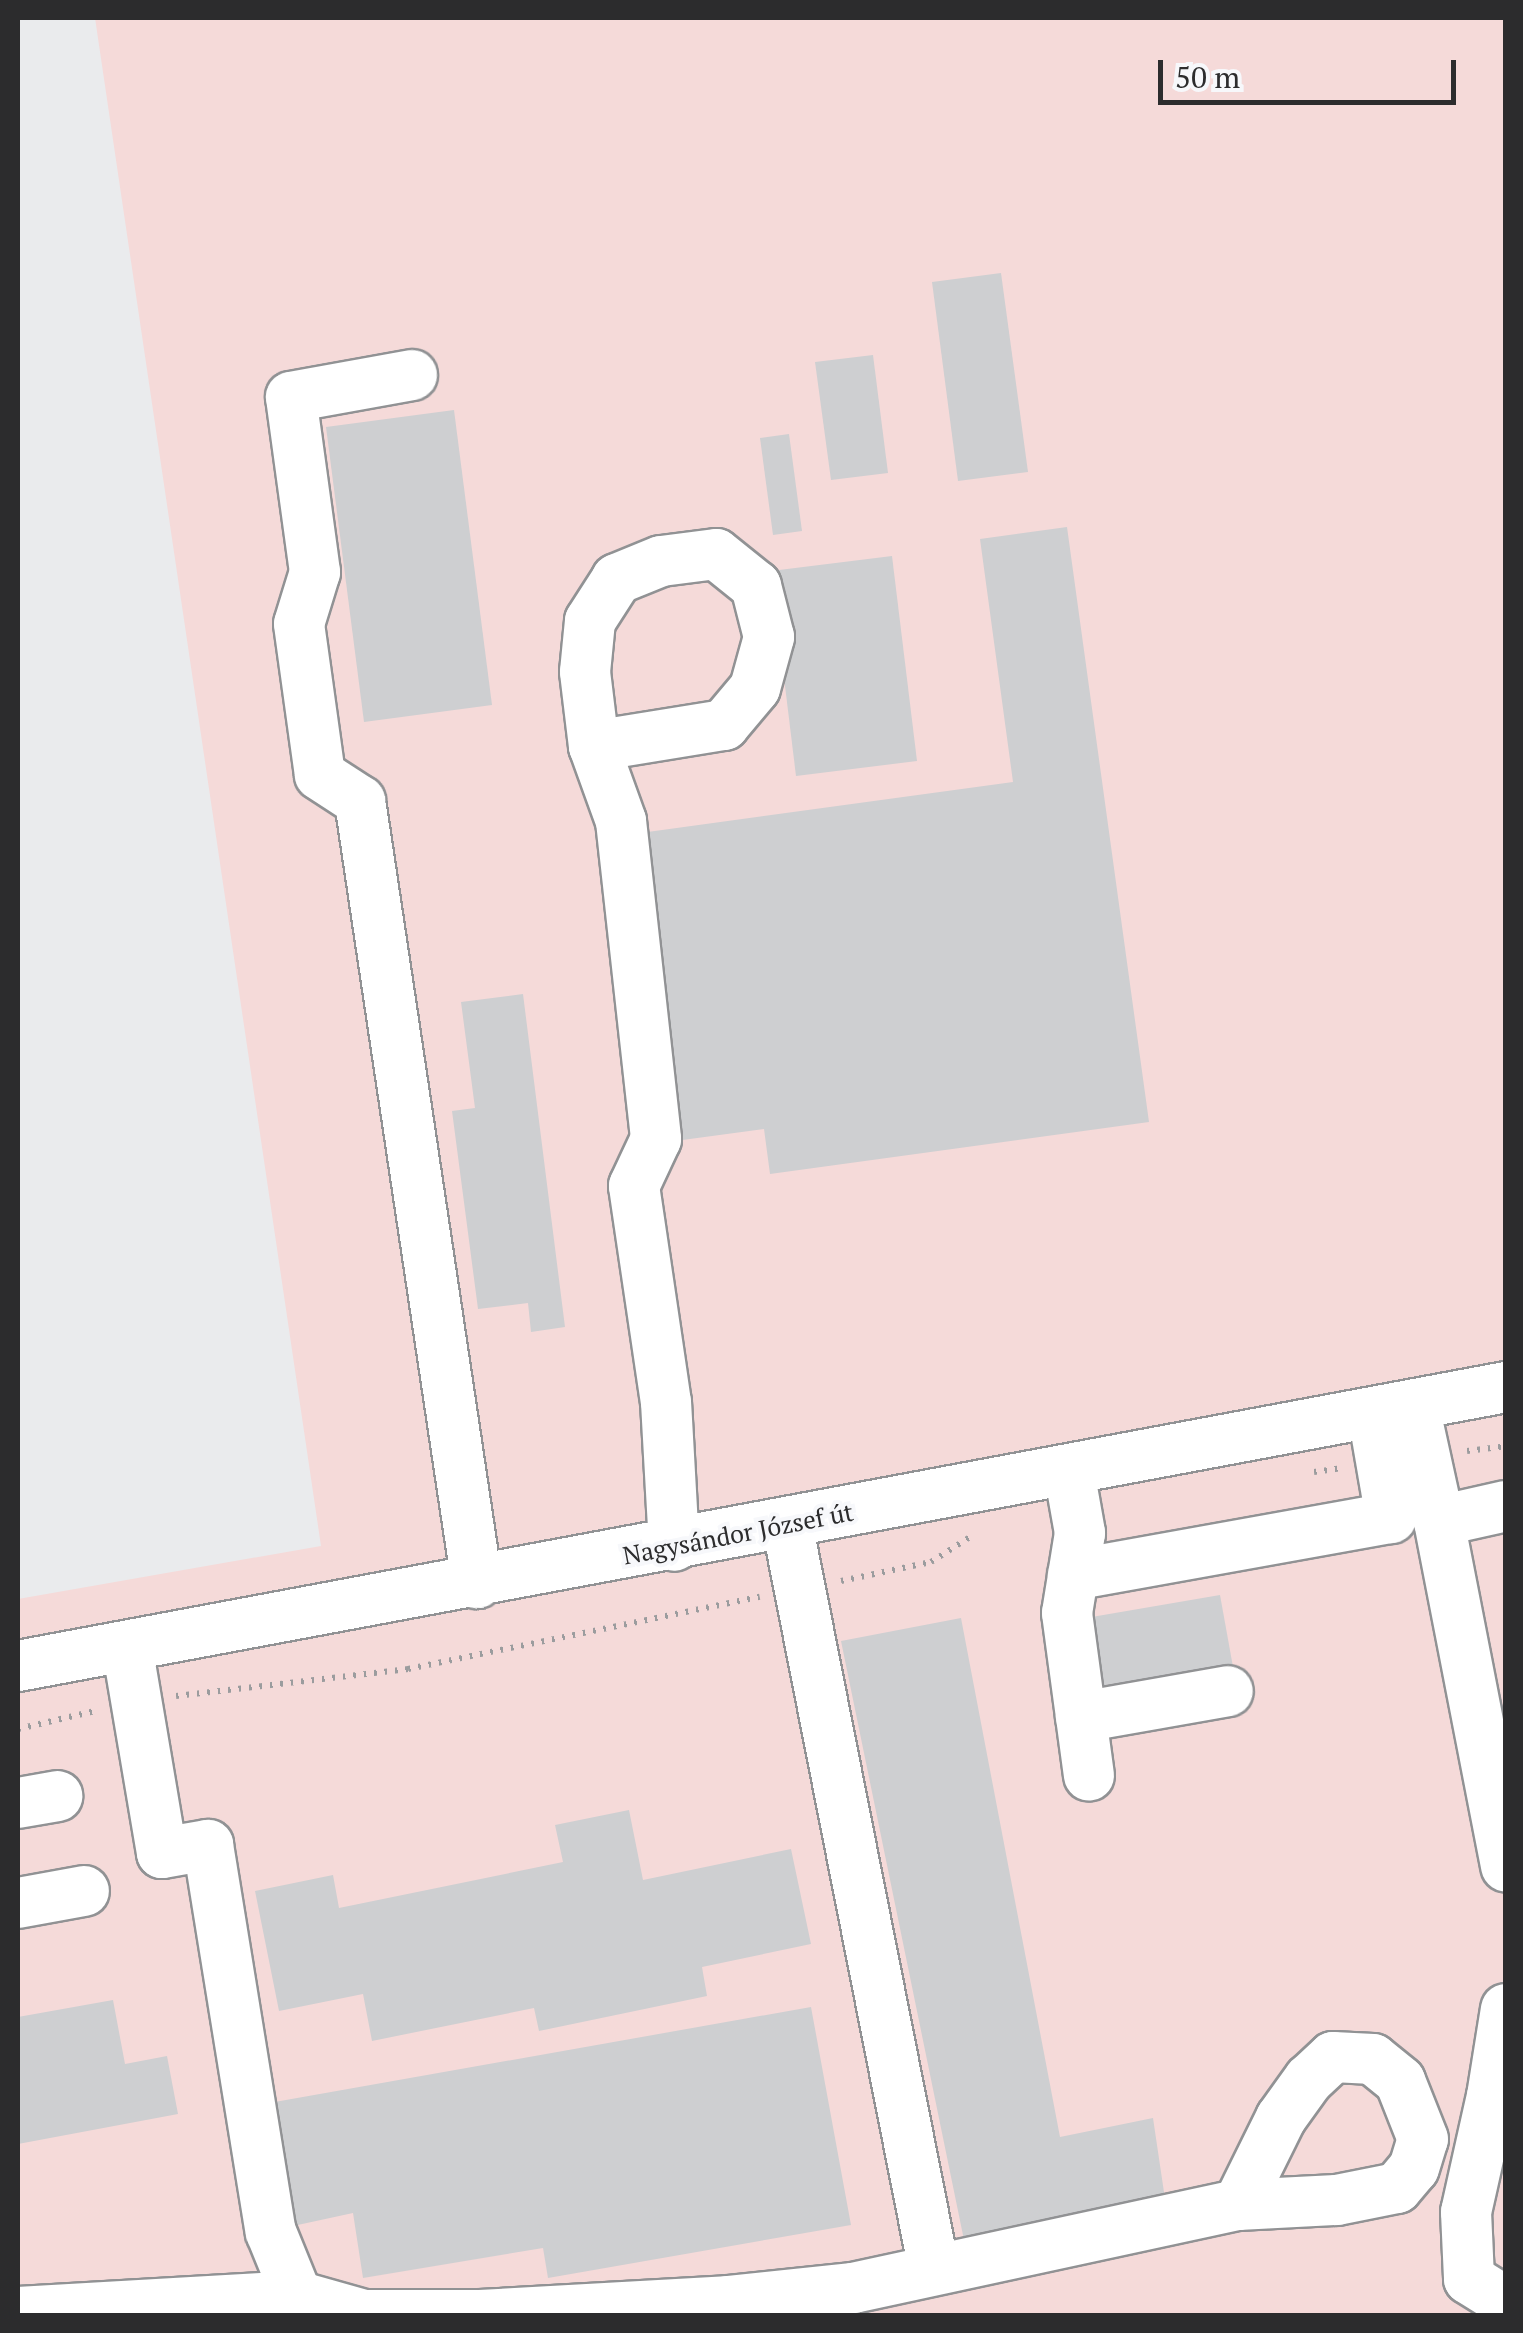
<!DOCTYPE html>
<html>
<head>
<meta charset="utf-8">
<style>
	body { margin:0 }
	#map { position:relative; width:1523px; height:2333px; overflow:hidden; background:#eaebed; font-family:"PT Serif",serif }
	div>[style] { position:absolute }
	.industrial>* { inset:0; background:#f5dad9 }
	.building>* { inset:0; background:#cecfd1 }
	.path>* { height:6px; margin-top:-3px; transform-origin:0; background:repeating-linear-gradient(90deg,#9b9c9e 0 2.5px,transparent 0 10.5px) }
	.roads { filter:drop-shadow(2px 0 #919294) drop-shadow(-2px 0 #919294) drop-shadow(0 2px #919294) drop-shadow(0 -2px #919294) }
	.minor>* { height:50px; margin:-25px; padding:0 25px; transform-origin:25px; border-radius:25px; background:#fff }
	span { translate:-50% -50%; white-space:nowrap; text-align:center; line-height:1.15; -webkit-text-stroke:8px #f7f8fb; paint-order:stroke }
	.street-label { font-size:25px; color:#2c2c2d }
	.frame { position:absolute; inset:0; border:20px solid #2c2c2d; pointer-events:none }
	.scale { position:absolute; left:1158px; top:60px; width:298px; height:45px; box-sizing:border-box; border:5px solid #2c2c2d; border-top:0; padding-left:12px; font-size:30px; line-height:35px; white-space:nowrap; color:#2c2c2d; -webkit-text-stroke:8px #f7f8fb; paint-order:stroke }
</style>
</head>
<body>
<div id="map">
	<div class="industrial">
		<div style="clip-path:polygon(95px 18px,1505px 18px,1505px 2315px,18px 2316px,18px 1599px,321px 1546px)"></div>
	</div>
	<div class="building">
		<div style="clip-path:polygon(1001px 273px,1028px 472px,958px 481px,932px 282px)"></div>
		<div style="clip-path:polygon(873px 355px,888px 473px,831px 480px,815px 362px)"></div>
		<div style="clip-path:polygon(454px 410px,492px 705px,364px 722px,326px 427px)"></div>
		<div style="clip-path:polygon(789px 434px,802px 531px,773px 535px,760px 438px)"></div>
		<div style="clip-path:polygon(1067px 527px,1149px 1122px,770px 1174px,764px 1129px,675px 1141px,633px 834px,1013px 782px,980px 539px)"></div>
		<div style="clip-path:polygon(892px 556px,917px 761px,796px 776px,771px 571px)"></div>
		<div style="clip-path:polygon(523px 994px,565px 1327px,531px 1332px,528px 1303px,478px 1309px,452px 1111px,475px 1108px,461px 1002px)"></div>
		<div style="clip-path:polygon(1220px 1595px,1235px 1678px,1094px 1702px,1080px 1619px)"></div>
		<div style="clip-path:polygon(961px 1618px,1060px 2137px,1153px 2118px,1165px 2199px,964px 2240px,841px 1641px)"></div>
		<div style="clip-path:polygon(629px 1810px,643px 1880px,791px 1849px,811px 1944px,702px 1967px,707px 1996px,539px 2031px,534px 2008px,372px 2041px,363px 1994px,279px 2011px,255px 1891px,333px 1875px,339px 1908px,563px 1862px,555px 1825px)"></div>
		<div style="clip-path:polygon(113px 2000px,125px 2064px,167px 2056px,178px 2114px,18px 2144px,18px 2017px)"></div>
		<div style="clip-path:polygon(811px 2007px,851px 2225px,548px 2278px,543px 2248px,363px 2278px,353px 2213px,293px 2226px,269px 2103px)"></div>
	</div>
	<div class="path">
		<div style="left:1467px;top:1451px;width:39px;rotate:-7deg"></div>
		<div style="left:1314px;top:1472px;width:27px;rotate:-8deg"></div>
		<div style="left:841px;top:1581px;width:92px;rotate:-11.9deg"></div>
		<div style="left:931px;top:1562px;width:50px;rotate:-32.7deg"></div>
		<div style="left:176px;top:1696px;width:234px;rotate:-6.6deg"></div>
		<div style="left:408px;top:1669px;width:359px;rotate:-11.6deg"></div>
		<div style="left:18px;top:1729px;width:79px;rotate:-13.2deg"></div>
	</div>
	<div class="roads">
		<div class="minor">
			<div style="left:412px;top:375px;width:123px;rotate:169.7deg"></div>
			<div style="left:291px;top:397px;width:177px;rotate:82.2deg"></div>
			<div style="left:315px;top:572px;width:54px;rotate:107.1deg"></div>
			<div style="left:299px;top:624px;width:152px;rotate:82.1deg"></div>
			<div style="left:320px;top:775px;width:48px;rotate:33deg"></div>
			<div style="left:360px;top:801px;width:791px;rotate:81.49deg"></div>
			<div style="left:594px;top:746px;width:132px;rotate:-9.2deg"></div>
			<div style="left:724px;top:725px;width:48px;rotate:-50deg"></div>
			<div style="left:755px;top:688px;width:53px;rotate:-74.6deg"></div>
			<div style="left:769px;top:637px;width:53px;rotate:-104.3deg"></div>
			<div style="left:756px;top:586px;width:51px;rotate:-141.3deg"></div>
			<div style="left:716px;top:554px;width:55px;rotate:172.7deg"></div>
			<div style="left:661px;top:561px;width:48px;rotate:157.8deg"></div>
			<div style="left:617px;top:579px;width:50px;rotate:122.7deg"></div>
			<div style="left:590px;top:621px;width:51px;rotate:95.6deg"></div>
			<div style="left:585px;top:672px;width:75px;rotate:83.1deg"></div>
			<div style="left:594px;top:746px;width:80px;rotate:70.2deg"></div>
			<div style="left:621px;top:821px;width:320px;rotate:83.7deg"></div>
			<div style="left:656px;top:1139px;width:52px;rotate:115.1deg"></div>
			<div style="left:634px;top:1186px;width:218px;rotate:81.6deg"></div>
			<div style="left:666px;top:1402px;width:144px;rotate:86.8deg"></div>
			<div style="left:1414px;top:1406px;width:118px;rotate:77.7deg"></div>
			<div style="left:1069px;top:1471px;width:63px;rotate:79.9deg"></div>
			<div style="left:1080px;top:1533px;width:81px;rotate:99.2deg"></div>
			<div style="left:1067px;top:1613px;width:164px;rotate:82.3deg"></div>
			<div style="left:1506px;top:1506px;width:69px;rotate:167.4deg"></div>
			<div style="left:1439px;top:1521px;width:352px;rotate:79deg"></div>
			<div style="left:787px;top:1524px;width:759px;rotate:78.84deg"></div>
			<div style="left:1073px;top:1575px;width:323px;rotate:-10.2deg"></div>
			<div style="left:1391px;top:1518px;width:106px;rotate:-99.8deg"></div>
			<div style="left:127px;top:1646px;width:210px;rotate:80.4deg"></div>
			<div style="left:162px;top:1853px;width:47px;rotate:-9.9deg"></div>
			<div style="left:208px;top:1845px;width:392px;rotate:80.8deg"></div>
			<div style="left:271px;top:2232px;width:69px;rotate:67.9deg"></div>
			<div style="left:18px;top:1666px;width:1514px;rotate:-10.62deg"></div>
			<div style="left:1081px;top:1717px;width:149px;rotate:-10deg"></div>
			<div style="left:18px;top:1803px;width:40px;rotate:-10deg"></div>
			<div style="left:18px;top:1903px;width:67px;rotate:-10.3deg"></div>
			<div style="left:1506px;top:2009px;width:88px;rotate:99.1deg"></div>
			<div style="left:1492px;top:2096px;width:119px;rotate:102.6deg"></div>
			<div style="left:1466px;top:2212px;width:67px;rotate:87.4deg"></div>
			<div style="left:1469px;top:2279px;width:44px;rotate:31.9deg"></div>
			<div style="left:18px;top:2312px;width:279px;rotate:-3.3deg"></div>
			<div style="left:297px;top:2296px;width:70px;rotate:15.8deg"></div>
			<div style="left:364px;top:2315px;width:116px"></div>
			<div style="left:480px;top:2315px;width:247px;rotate:-3.2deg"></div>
			<div style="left:727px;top:2301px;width:127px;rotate:-5.9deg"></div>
			<div style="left:853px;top:2288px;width:394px;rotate:-12.2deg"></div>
			<div style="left:1238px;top:2205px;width:99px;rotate:-2.9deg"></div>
			<div style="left:1337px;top:2200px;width:61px;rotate:-11.3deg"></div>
			<div style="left:1397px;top:2188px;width:26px;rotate:-50deg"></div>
			<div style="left:1414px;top:2168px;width:30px;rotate:-73deg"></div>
			<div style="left:1423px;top:2139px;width:62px;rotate:-111.6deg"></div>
			<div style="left:1400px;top:2081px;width:35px;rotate:-141deg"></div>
			<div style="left:1373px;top:2059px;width:40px;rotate:-177.1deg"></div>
			<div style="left:1333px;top:2057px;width:33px;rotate:137deg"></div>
			<div style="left:1309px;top:2079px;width:48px;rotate:125.7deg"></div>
			<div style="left:1281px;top:2118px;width:97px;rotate:116.3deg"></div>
		</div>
	</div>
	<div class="street-label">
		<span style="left:738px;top:1534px;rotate:-11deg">Nagysándor József út</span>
	</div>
	<div class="frame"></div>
	<div class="scale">50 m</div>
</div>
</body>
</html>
